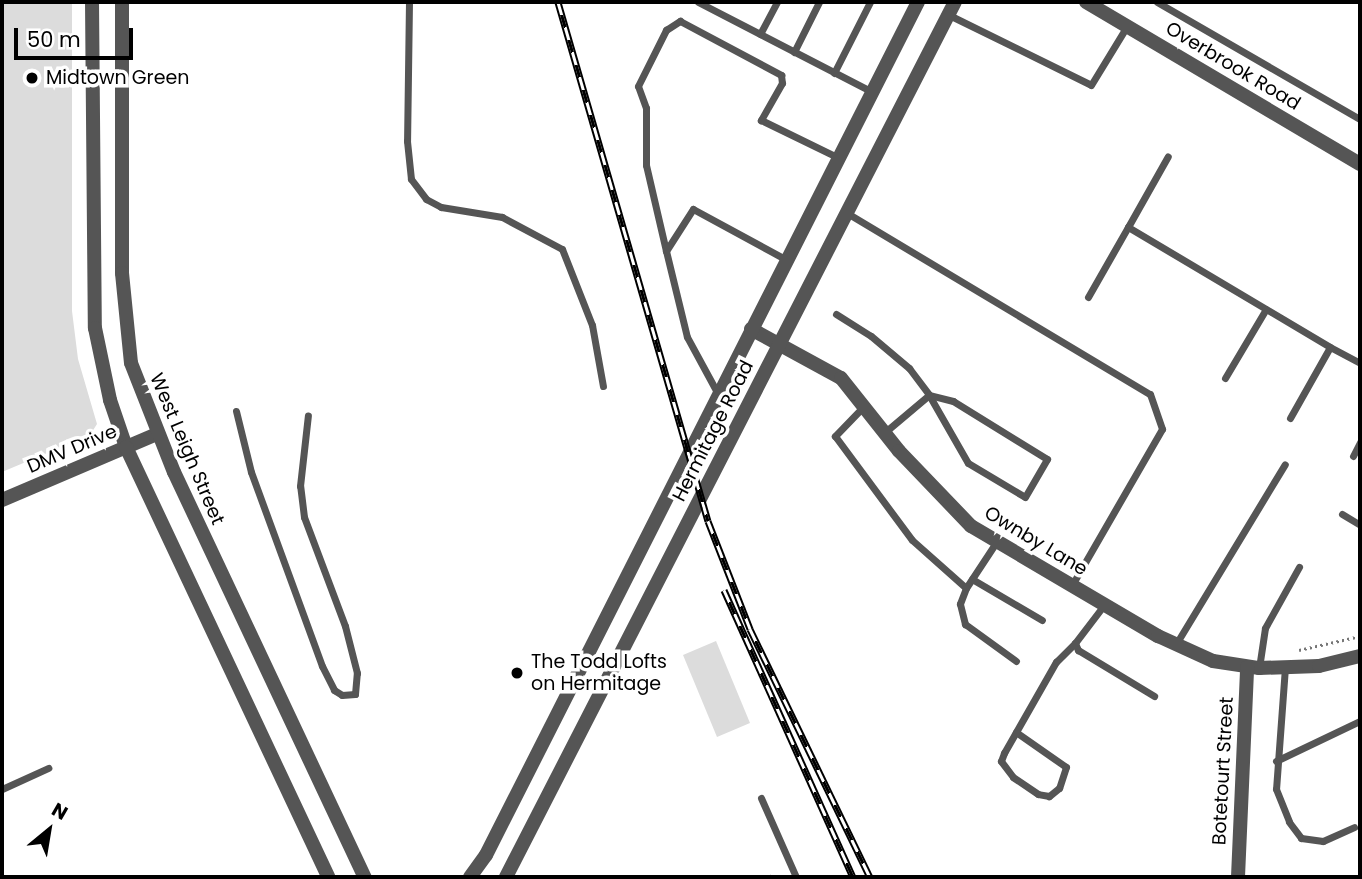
<!DOCTYPE html>
<html>
<head>
<meta charset="utf-8">
<style>
	body { margin:0 }
	#map { position:relative; width:1362px; height:879px; overflow:hidden; background:#fff; font-family:Poppins,sans-serif }
	div>[style] { position:absolute }
	.green>* { inset:0; background:#dcdcdc }
	.path>* { height:2.5px; margin-top:-1.25px; transform-origin:0; background:repeating-linear-gradient(90deg,#777 0 2px,transparent 0 5.5px) }
	.service>* { height:7px; margin:-3.5px; padding:0 3.5px; transform-origin:3.5px; border-radius:3.5px; background:#555 }
	.minor>* { height:14px; margin:-7px; padding:0 7px; transform-origin:7px; border-radius:7px; background:#555 }
	.tertiary>* { height:14px; margin:-7px; padding:0 7px; transform-origin:7px; border-radius:7px; background:#555 }
	.rail>* { height:7px; margin-top:-3.5px; transform-origin:0; background:repeating-linear-gradient(90deg,#fff 0 13px,#000 0 26px); box-sizing:border-box; border-block:2px solid #000 }
	.dots>* { width:19px; height:19px; translate:-50% -50%; box-sizing:border-box; border:4px solid #fff; border-radius:50% }
	span { translate:-50% -50%; white-space:nowrap; text-align:center; line-height:1.15; -webkit-text-stroke:7px #fff; paint-order:stroke }
	.street-label { font-size:19px; color:#000 }
	.poi-label { font-size:19px; color:#000 }
	.left { translate:0 -50%; text-align:left }
	.frame { position:absolute; inset:0; border:4px solid #000; pointer-events:none }
	.north { position:absolute; left:14px; top:795px; width:70px; height:70px; -webkit-text-stroke:5px #fff; paint-order:stroke; rotate:30deg; font-size:19px; font-weight:700; line-height:28px; text-align:center; color:#000 }
	.north::after { content:''; display:block; margin:auto; width:24px; height:32px; background:#000; clip-path:polygon(50% 0,100% 100%,50% 72%,0 100%) }
	.scale { position:absolute; left:14px; top:28px; width:119px; height:32px; box-sizing:border-box; border:4px solid #000; border-top:0; padding-left:9px; font-size:21px; line-height:24px; white-space:nowrap; color:#000; -webkit-text-stroke:5px #fff; paint-order:stroke }
</style>
</head>
<body>
<div id="map">
	<div class="green">
		<div style="clip-path:polygon(2px 2px,72px 2px,72px 311px,78px 359px,97px 424px,90px 435px,2px 472px)"></div>
		<div style="clip-path:polygon(716px 641px,750px 723px,717px 737px,683px 655px)"></div>
	</div>
	<div class="path">
		<div style="left:1299px;top:650px;width:63px;rotate:-12.9deg"></div>
		<div style="left:769px;top:875px;width:3px;rotate:45deg"></div>
	</div>
	<div class="service">
		<div style="left:409px;top:2px;width:139px;rotate:90.8deg"></div>
		<div style="left:407px;top:141px;width:38px;rotate:84deg"></div>
		<div style="left:411px;top:179px;width:25px;rotate:53deg"></div>
		<div style="left:426px;top:199px;width:17px;rotate:28deg"></div>
		<div style="left:441px;top:207px;width:62px;rotate:9.3deg"></div>
		<div style="left:502px;top:217px;width:68px;rotate:28.1deg"></div>
		<div style="left:562px;top:249px;width:82px;rotate:68.5deg"></div>
		<div style="left:592px;top:325px;width:62px;rotate:79.8deg"></div>
		<div style="left:698px;top:2px;width:196px;rotate:27.3deg"></div>
		<div style="left:1157px;top:2px;width:234px;rotate:30deg"></div>
		<div style="left:949px;top:15px;width:158px;rotate:26.2deg"></div>
		<div style="left:1091px;top:85px;width:69px;rotate:-58.6deg"></div>
		<div style="left:760px;top:34px;width:36px;rotate:-62deg"></div>
		<div style="left:794px;top:52px;width:56px;rotate:-63.4deg"></div>
		<div style="left:834px;top:73px;width:80px;rotate:-63.1deg"></div>
		<div style="left:847px;top:213px;width:353px;rotate:30.9deg"></div>
		<div style="left:1150px;top:394px;width:37px;rotate:71deg"></div>
		<div style="left:1162px;top:429px;width:180px;rotate:120deg"></div>
		<div style="left:1128px;top:227px;width:81px;rotate:-60.6deg"></div>
		<div style="left:666px;top:251px;width:88px;rotate:-103.1deg"></div>
		<div style="left:646px;top:165px;width:57px;rotate:-90deg"></div>
		<div style="left:646px;top:108px;width:23px;rotate:-110deg"></div>
		<div style="left:638px;top:86px;width:63px;rotate:-63.4deg"></div>
		<div style="left:666px;top:30px;width:17px;rotate:-33deg"></div>
		<div style="left:680px;top:21px;width:115px;rotate:28.1deg"></div>
		<div style="left:781px;top:75px;width:8px;rotate:83deg"></div>
		<div style="left:782px;top:83px;width:43px;rotate:119.6deg"></div>
		<div style="left:761px;top:120px;width:87px;rotate:26deg"></div>
		<div style="left:1088px;top:297px;width:81px;rotate:-60.3deg"></div>
		<div style="left:1128px;top:227px;width:235px;rotate:30.7deg"></div>
		<div style="left:836px;top:314px;width:41px;rotate:32.2deg"></div>
		<div style="left:871px;top:336px;width:50px;rotate:40.1deg"></div>
		<div style="left:909px;top:368px;width:34px;rotate:53deg"></div>
		<div style="left:929px;top:395px;width:78px;rotate:60.2deg"></div>
		<div style="left:968px;top:463px;width:66px;rotate:30.8deg"></div>
		<div style="left:1025px;top:497px;width:44px;rotate:-59.9deg"></div>
		<div style="left:1047px;top:459px;width:110px;rotate:-148.3deg"></div>
		<div style="left:953px;top:401px;width:25px;rotate:-166deg"></div>
		<div style="left:929px;top:395px;width:57px;rotate:139.9deg"></div>
		<div style="left:1225px;top:378px;width:80px;rotate:-59.3deg"></div>
		<div style="left:718px;top:394px;width:65px;rotate:-118.5deg"></div>
		<div style="left:687px;top:337px;width:89px;rotate:-103.7deg"></div>
		<div style="left:666px;top:251px;width:50px;rotate:-57.3deg"></div>
		<div style="left:693px;top:209px;width:107px;rotate:28.5deg"></div>
		<div style="left:864px;top:406px;width:42px;rotate:134deg"></div>
		<div style="left:835px;top:436px;width:129px;rotate:53.5deg"></div>
		<div style="left:912px;top:540px;width:72px;rotate:41.6deg"></div>
		<div style="left:966px;top:588px;width:56px;rotate:-56.6deg"></div>
		<div style="left:236px;top:411px;width:63px;rotate:76.2deg"></div>
		<div style="left:251px;top:472px;width:207px;rotate:69.9deg"></div>
		<div style="left:322px;top:666px;width:27px;rotate:63deg"></div>
		<div style="left:334px;top:690px;width:9px;rotate:32deg"></div>
		<div style="left:342px;top:695px;width:13px;rotate:-4deg"></div>
		<div style="left:355px;top:694px;width:21px;rotate:-85deg"></div>
		<div style="left:357px;top:673px;width:49px;rotate:-104.3deg"></div>
		<div style="left:345px;top:626px;width:116px;rotate:-110.6deg"></div>
		<div style="left:304px;top:517px;width:31px;rotate:-97deg"></div>
		<div style="left:300px;top:486px;width:71px;rotate:-83.6deg"></div>
		<div style="left:1290px;top:418px;width:81px;rotate:-60.6deg"></div>
		<div style="left:1330px;top:347px;width:32px;rotate:28deg"></div>
		<div style="left:1353px;top:456px;width:16px;rotate:-63deg"></div>
		<div style="left:1342px;top:514px;width:21px;rotate:31deg"></div>
		<div style="left:972px;top:579px;width:81px;rotate:30.4deg"></div>
		<div style="left:966px;top:588px;width:17px;rotate:111deg"></div>
		<div style="left:960px;top:604px;width:21px;rotate:76deg"></div>
		<div style="left:965px;top:624px;width:63px;rotate:36deg"></div>
		<div style="left:1104px;top:605px;width:48px;rotate:127.3deg"></div>
		<div style="left:1075px;top:643px;width:8px;rotate:67deg"></div>
		<div style="left:1078px;top:650px;width:89px;rotate:31.2deg"></div>
		<div style="left:1176px;top:644px;width:210px;rotate:-58.8deg"></div>
		<div style="left:1285px;top:667px;width:122px;rotate:94.2deg"></div>
		<div style="left:1276px;top:789px;width:35px;rotate:68deg"></div>
		<div style="left:1289px;top:822px;width:20px;rotate:53deg"></div>
		<div style="left:1301px;top:838px;width:22px;rotate:8deg"></div>
		<div style="left:1323px;top:841px;width:34px;rotate:-24deg"></div>
		<div style="left:1259px;top:668px;width:40px;rotate:-81.5deg"></div>
		<div style="left:1265px;top:628px;width:70px;rotate:-60.9deg"></div>
		<div style="left:1016px;top:732px;width:61px;rotate:35deg"></div>
		<div style="left:1066px;top:767px;width:22px;rotate:108deg"></div>
		<div style="left:1059px;top:788px;width:13px;rotate:141deg"></div>
		<div style="left:1049px;top:796px;width:11px;rotate:-170deg"></div>
		<div style="left:1038px;top:794px;width:30px;rotate:-146deg"></div>
		<div style="left:1013px;top:777px;width:20px;rotate:-127deg"></div>
		<div style="left:1001px;top:761px;width:9px;rotate:-69deg"></div>
		<div style="left:1004px;top:753px;width:105px;rotate:-60.3deg"></div>
		<div style="left:1056px;top:662px;width:27px;rotate:-45deg"></div>
		<div style="left:1276px;top:761px;width:93px;rotate:-25.5deg"></div>
		<div style="left:2px;top:789px;width:51px;rotate:-24.5deg"></div>
		<div style="left:761px;top:798px;width:86px;rotate:66.1deg"></div>
	</div>
	<div class="minor">
		<div style="left:751px;top:329px;width:102px;rotate:28.6deg"></div>
		<div style="left:841px;top:378px;width:93px;rotate:51.5deg"></div>
		<div style="left:899px;top:451px;width:104px;rotate:46.2deg"></div>
		<div style="left:971px;top:526px;width:217px;rotate:30.5deg"></div>
		<div style="left:1158px;top:636px;width:60px;rotate:24.4deg"></div>
		<div style="left:1213px;top:661px;width:47px;rotate:8.7deg"></div>
		<div style="left:1259px;top:668px;width:60px;rotate:-1.9deg"></div>
		<div style="left:1319px;top:666px;width:42px;rotate:-13.7deg"></div>
		<div style="left:2px;top:500px;width:168px;rotate:-23.1deg"></div>
		<div style="left:1238px;top:877px;width:210px;rotate:-87.5deg"></div>
	</div>
	<div class="tertiary">
		<div style="left:92px;top:2px;width:326px;rotate:89.5deg"></div>
		<div style="left:95px;top:328px;width:74px;rotate:78.2deg"></div>
		<div style="left:110px;top:400px;width:50px;rotate:71.2deg"></div>
		<div style="left:126px;top:447px;width:475px;rotate:64.8deg"></div>
		<div style="left:122px;top:2px;width:271px;rotate:90deg"></div>
		<div style="left:122px;top:273px;width:90px;rotate:84.3deg"></div>
		<div style="left:131px;top:363px;width:117px;rotate:68.5deg"></div>
		<div style="left:174px;top:472px;width:448px;rotate:64.8deg"></div>
		<div style="left:1086px;top:2px;width:318px;rotate:30.6deg"></div>
		<div style="left:470px;top:877px;width:27px;rotate:-54deg"></div>
		<div style="left:486px;top:855px;width:956px;rotate:-63.14deg"></div>
		<div style="left:506px;top:877px;width:983px;rotate:-62.84deg"></div>
	</div>
	<div class="rail">
		<div style="left:558px;top:2px;width:540px;rotate:73.88deg"></div>
		<div style="left:708px;top:521px;width:116px;rotate:68.7deg"></div>
		<div style="left:750px;top:629px;width:276px;rotate:64.2deg"></div>
		<div style="left:724px;top:590px;width:315px;rotate:65.8deg"></div>
	</div>
	<div class="dots">
		<div style="left:32px;top:78px;background:#000"></div>
		<div style="left:517px;top:673px;background:#000"></div>
	</div>
	<div class="street-label">
		<span style="left:1233px;top:66px;rotate:31deg">Overbrook Road</span>
		<span style="left:713px;top:431px;rotate:-63deg">Hermitage Road</span>
		<span style="left:72px;top:449px;rotate:-23deg">DMV Drive</span>
		<span style="left:187px;top:449px;rotate:67deg">West Leigh Street</span>
		<span style="left:1036px;top:541px;rotate:31deg">Ownby Lane</span>
		<span style="left:1223px;top:771px;rotate:-87deg">Botetourt Street</span>
	</div>
	<div class="poi-label">
		<span class="left" style="left:46px;top:78px">Midtown Green</span>
		<span class="left" style="left:531px;top:673px">The Todd Lofts<br>on Hermitage</span>
	</div>
	<div class="frame"></div>
	<div class="north">N</div>
	<div class="scale">50 m</div>
</div>
</body>
</html>
